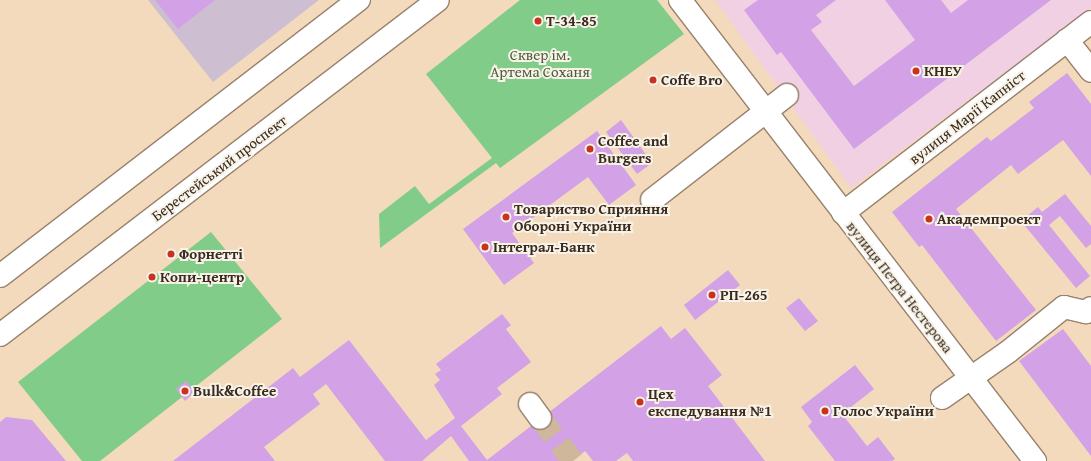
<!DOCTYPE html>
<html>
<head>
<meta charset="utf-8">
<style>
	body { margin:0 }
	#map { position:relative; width:1091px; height:461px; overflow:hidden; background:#f4dabc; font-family:"Gentium Book Plus",serif }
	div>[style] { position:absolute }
	.built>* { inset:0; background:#f1d0e3 }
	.industrial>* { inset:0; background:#cebed1 }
	.green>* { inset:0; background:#81cc89 }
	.building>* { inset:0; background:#d2a1e6 }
	.minor-tunnel>* { height:22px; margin-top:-11px; transform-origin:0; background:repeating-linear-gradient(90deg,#cfb79c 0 22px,transparent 0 33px) }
	.roads { filter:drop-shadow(1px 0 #98826d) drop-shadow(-1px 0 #98826d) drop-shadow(0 1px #98826d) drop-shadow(0 -1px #98826d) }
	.minor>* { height:22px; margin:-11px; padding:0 11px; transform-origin:11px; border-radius:11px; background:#fff }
	.major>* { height:22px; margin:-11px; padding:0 11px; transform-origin:11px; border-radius:11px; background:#fff }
	.dots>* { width:11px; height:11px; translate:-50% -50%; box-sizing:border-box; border:2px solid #f7f3e8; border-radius:50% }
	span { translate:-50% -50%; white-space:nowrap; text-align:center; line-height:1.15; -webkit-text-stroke:4px #f7f3e8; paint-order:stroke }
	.poi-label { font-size:15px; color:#3b2a1e; font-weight:700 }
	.left { translate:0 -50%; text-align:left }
	.park-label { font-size:15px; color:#505b3e }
	.street-label { font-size:15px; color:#3b2a1e }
</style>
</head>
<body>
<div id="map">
	<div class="built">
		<div style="clip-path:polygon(715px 0,1091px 0,1091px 8px,851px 188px)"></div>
	</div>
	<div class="industrial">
		<div style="clip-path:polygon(148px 0,319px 0,213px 82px)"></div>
	</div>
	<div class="green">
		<div style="clip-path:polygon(520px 0,657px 0,684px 34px,500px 168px,496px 163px,380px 248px,379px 214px,415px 186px,429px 204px,492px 158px,426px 74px)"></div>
		<div style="clip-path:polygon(211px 232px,282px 319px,100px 461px,82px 461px,18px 382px)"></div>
	</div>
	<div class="building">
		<div style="clip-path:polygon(155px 0,215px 0,178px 29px)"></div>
		<div style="clip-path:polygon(758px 0,836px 0,816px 15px,822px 22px,811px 30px,854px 86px,915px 40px,885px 0,941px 0,951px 13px,968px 0,1051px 0,854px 149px,781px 52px,777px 55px,744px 10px)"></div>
		<div style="clip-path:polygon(1067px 73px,1091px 104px,1091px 176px,1063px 140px,1018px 174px,1011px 165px,956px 209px,1036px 310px,996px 341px,922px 245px,919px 247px,892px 212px,987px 137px,991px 141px,1034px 108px,1029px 102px)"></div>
		<div style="clip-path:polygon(621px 120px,652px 163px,637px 174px,606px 132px)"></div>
		<div style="clip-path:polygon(597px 131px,636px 185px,609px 205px,588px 177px,512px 233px,534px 263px,504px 285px,463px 229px)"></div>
		<div style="clip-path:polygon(1065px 194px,1091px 226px,1091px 244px,1086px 248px,1060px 216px,1049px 225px,1090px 276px,1076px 288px,1021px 221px,1038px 207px,1042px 212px)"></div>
		<div style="clip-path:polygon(728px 270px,740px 285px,695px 320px,684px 305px)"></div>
		<div style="clip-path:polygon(799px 298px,818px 321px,805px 331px,786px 308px)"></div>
		<div style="clip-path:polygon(502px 314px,511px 325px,506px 329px,531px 362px,497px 388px,502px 394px,461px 426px,487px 460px,661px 326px,671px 339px,685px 328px,722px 375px,708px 386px,765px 461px,633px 461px,627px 453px,616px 461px,593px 461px,585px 451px,573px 461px,469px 461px,451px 436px,422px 461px,385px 461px,326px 384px,313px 394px,320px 404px,264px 447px,275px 461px,173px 461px,293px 368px,300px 377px,349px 340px,426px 440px,455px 418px,434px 385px,440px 380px,435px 374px,441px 370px,436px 364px)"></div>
		<div style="clip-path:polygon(1063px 329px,1091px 366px,1091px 456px,1019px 361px)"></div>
		<div style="clip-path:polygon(855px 365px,874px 389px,842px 414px,867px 446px,878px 437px,895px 459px,892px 461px,835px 461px,808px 426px,812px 422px,801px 407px)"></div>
		<div style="clip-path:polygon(186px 381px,195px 392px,185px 401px,176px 389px)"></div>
		<div style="clip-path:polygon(6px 417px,32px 420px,66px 461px,0 461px,0 422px)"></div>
	</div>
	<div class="minor-tunnel">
		<div style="left:540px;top:418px;width:54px;rotate:52.5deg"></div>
	</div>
	<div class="roads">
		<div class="minor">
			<div style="left:1067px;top:40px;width:39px;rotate:52deg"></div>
			<div style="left:652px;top:200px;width:171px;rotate:-37.9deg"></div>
			<div style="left:843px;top:213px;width:313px;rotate:-37.6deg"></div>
			<div style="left:942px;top:398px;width:80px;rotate:-34.9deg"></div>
			<div style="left:1008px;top:352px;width:72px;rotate:-38.8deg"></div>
			<div style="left:1064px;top:307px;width:23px;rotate:13deg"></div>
			<div style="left:1086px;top:312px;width:6px;rotate:-39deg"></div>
			<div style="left:530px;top:404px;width:17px;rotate:54deg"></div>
		</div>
		<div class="major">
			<div style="left:680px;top:0;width:582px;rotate:52.4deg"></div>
			<div style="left:0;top:276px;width:453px;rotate:-37.6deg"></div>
			<div style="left:0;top:335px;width:551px;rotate:-37.41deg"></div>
		</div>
	</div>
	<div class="dots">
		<div style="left:538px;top:21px;background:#c8321e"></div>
		<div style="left:916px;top:71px;background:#c8321e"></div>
		<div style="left:653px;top:80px;background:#c8321e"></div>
		<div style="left:590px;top:149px;background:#c8321e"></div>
		<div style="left:506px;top:217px;background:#c8321e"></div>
		<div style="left:929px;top:219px;background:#c8321e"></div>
		<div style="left:485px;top:247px;background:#c8321e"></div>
		<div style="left:171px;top:254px;background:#c8321e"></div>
		<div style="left:152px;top:277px;background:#c8321e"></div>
		<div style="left:712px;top:295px;background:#c8321e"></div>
		<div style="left:185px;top:391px;background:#c8321e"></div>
		<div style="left:640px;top:402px;background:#c8321e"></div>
		<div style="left:825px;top:411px;background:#c8321e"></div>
	</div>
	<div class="poi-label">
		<span class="left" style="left:546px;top:21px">Т-34-85</span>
		<span class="left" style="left:924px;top:71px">КНЕУ</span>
		<span class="left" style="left:661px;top:80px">Coffe Bro</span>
		<span class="left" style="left:598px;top:149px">Coffee and<br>Burgers</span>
		<span class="left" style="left:514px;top:217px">Товариство Сприяння<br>Обороні України</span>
		<span class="left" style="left:937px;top:219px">Академпроект</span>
		<span class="left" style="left:493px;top:247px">Інтеграл-Банк</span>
		<span class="left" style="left:179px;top:254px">Форнетті</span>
		<span class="left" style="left:160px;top:277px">Копи-центр</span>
		<span class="left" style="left:720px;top:295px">РП-265</span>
		<span class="left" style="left:193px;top:391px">Bulk&amp;Coffee</span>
		<span class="left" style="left:648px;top:402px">Цех<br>експедування №1</span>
		<span class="left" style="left:833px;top:411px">Голос України</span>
	</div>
	<div class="park-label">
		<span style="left:540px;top:63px">Сквер ім.<br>Артема Соханя</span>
	</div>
	<div class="street-label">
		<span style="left:967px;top:117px;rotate:-38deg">вулиця Марії Капніст</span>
		<span style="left:219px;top:168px;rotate:-37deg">Берестейський проспект</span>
		<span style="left:900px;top:287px;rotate:52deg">вулиця Петра Нестерова</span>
	</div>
</div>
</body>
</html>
